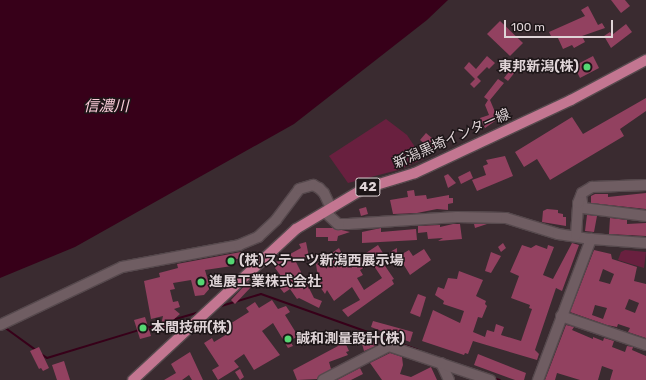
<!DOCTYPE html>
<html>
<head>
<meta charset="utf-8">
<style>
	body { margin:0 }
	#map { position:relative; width:646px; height:380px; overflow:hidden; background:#3a2b30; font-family:Rubik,"Noto Sans JP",sans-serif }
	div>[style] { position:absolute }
	.green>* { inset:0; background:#69203f }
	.water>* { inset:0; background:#370019 }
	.stream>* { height:2px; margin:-1px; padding:0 1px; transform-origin:1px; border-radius:1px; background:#370019 }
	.building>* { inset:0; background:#924160 }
	.roads { filter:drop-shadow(1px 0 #56494d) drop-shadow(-1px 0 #56494d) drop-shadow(0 1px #56494d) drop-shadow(0 -1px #56494d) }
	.minor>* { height:10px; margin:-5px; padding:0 5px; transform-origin:5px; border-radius:5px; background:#6f5d62 }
	.major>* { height:10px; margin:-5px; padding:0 5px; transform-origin:5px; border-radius:5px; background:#c37691 }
	.dots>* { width:11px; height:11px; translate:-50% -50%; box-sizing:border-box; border:2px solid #1d1618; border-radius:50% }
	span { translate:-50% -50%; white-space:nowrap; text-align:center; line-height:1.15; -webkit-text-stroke:3px #1d1618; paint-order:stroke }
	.shield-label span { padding:1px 3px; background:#1d1618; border:1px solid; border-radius:3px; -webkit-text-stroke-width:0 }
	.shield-label { font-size:13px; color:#dfd4d7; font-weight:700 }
	.poi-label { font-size:14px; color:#dfd4d7; font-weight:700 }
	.right { translate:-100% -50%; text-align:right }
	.left { translate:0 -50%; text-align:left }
	.street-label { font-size:14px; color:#dfd4d7 }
	.water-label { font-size:15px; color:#fdcddb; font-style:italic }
	.scale { position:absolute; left:504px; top:20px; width:109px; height:18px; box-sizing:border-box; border:2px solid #dfd4d7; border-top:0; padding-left:5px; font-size:12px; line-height:14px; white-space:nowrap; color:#dfd4d7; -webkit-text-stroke:3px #1d1618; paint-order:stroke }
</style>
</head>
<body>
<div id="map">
	<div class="green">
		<div style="clip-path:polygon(386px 119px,407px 135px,423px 159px,398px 170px,348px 183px,329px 156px)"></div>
		<div style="clip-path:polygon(625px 250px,646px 252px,644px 268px,618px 260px,621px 252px)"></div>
	</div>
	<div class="water">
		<div style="clip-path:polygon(0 0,448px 0,427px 20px,294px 124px,75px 247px,0 278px)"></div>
	</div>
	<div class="stream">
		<div style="left:218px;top:307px;width:45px;rotate:-16.8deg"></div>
		<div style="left:261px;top:294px;width:167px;rotate:19.6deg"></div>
		<div style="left:172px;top:320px;width:29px;rotate:-16deg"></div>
		<div style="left:4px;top:327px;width:39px;rotate:36deg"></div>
		<div style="left:147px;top:328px;width:18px;rotate:-16deg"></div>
		<div style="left:41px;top:354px;width:7px;rotate:34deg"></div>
		<div style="left:47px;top:358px;width:96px;rotate:-16.9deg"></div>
		<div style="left:493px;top:378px;width:7px;rotate:16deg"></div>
	</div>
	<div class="building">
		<div style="clip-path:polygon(611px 0,625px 0,630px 6px,621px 13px)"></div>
		<div style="clip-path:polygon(588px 6px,598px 25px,602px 23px,605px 28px,582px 36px,585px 42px,574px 48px,572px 45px,563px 49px,557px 36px,552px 38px,549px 32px,585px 16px,581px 10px)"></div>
		<div style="clip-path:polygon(500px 21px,523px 43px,510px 56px,487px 34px)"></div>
		<div style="clip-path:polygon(626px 24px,632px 32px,611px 48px,604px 36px,610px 32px,612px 35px)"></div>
		<div style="clip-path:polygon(487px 56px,495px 63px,489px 69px,487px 67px,477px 77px,481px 81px,474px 88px,470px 84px,475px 79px,464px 68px,469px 62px,476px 69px)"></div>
		<div style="clip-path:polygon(593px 56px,599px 68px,580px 78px,574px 66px)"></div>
		<div style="clip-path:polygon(518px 60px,522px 63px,508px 81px,504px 78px)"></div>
		<div style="clip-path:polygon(498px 79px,504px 83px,490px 100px,498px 119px,485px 128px,480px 118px,489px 115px,485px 105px,488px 100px,484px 97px)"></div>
		<div style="clip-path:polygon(646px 98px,646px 111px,620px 129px,624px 136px,550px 180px,537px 159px,524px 167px,515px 152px,572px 117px,583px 134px)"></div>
		<div style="clip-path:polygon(426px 133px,440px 145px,434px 152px,420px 140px)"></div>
		<div style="clip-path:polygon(505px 156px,513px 176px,477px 191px,472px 180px,486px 175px,483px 166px,488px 164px,486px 160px)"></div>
		<div style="clip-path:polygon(470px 171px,473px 178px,461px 184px,458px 177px)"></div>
		<div style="clip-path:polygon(448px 174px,456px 183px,448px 188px,444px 176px)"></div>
		<div style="clip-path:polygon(414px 190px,415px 196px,426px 195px,427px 199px,449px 195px,449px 198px,453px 198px,453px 203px,448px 204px,448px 210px,437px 209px,417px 213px,393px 214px,390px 200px,408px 197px,407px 191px)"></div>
		<div style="clip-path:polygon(646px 193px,646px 209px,591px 203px,591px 196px,595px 194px,608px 194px,608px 197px)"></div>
		<div style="clip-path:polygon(366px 207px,368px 214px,361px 216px,359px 209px)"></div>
		<div style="clip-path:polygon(547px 209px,558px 210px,558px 213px,563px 214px,563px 217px,566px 217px,566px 226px,542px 222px,543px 211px)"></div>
		<div style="clip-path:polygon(587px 215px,597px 216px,594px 232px,585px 231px)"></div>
		<div style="clip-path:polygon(610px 218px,627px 220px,627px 224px,646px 223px,646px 236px,609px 234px)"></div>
		<div style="clip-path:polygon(453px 224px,460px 224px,462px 239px,438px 241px,443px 238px,428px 239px,427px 232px,418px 233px,418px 226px,440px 225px,440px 227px)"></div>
		<div style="clip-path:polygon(474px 224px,487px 224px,475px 228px)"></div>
		<div style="clip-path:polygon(316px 228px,333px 228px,350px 232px,338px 236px,337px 241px,328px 241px,328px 237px,316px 237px)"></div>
		<div style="clip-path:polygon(381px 228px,381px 232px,416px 229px,417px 240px,362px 243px,362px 232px)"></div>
		<div style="clip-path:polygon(306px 242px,309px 257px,296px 262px,314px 298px,322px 301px,319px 308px,299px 298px,297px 299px,290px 289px,284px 293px,280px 288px,287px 284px,272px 264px,301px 248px,299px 244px)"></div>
		<div style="clip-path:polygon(503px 243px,506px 248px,501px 252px,498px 247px)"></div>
		<div style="clip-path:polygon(572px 243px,579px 245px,562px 291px,556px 288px,535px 350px,539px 354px,537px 360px,473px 341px,468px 354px,465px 353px,464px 355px,422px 341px,433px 310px,460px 323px,464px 311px,443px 304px,444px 301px,435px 295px,438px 287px,444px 289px,448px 278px,457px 279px,459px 271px,483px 280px,476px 296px,486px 301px,485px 304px,487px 306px,482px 318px,478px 317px,473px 332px,485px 337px,487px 330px,494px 332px,496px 324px,504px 327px,501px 335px,521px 341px,532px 309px,529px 308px,530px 305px,511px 298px,519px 276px,510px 272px,522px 245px,531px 248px,536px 245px,547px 249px,548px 245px,554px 247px,543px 275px,553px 279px)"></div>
		<div style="clip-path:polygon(evenodd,378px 245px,386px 258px,381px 260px,394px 279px,392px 280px,394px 284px,348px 317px,342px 310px,360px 300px,352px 287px,334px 301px,327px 290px,325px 294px,318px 284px,323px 281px,317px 271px,316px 264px,339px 248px,345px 260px,357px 253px,360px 257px,378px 245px,372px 263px,382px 278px,364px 290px,357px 278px,363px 275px,360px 270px,372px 263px)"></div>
		<div style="clip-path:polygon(397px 248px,397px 257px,409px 250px,413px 256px,424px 249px,431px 260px,410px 275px,402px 262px,398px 264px,390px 252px)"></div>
		<div style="clip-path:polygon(evenodd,594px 250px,611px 254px,612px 259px,637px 267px,634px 281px,646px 284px,646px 338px,628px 332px,630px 328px,618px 324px,617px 327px,607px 325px,570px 312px,594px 250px,603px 269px,614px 274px,610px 284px,599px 281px,603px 269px,594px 250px,629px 299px,639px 303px,635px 313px,625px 309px,629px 299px,594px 250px,595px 305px,607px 308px,603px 319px,592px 315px,595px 305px)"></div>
		<div style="clip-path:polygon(241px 252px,242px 258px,236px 259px,237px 262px,232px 266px,205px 270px,210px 288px,204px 295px,195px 296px,191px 280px,173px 283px,175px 289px,170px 290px,173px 302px,178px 301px,180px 307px,174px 309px,180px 314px,164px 328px,161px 325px,163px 316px,151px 319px,144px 281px,160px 277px,159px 273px,178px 268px,177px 264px)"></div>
		<div style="clip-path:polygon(491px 252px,501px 256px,491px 273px,485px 271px)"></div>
		<div style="clip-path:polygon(261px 278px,264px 284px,259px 287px,255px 281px)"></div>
		<div style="clip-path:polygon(248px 282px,252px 286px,235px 304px,231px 300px)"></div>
		<div style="clip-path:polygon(418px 294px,426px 297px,420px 317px,410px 313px)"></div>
		<div style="clip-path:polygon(272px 300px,278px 309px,286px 306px,290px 312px,285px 315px,298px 336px,290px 341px,293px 346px,288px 348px,273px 323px,262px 331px,280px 355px,254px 370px,244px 354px,234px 361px,239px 367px,218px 380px,212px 370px,219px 366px,204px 343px,212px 338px,214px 342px,229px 333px,225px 327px,249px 312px,246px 308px,255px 302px,259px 308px)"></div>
		<div style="clip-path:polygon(145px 317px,151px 336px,140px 339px,134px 320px)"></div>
		<div style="clip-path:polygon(373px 321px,413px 332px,410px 342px,371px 327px)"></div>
		<div style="clip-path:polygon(566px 325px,574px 327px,572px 330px,593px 339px,593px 337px,603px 341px,604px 338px,614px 341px,612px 347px,625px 352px,627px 346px,633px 347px,632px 350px,646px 356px,646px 380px,610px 380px,613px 370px,602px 366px,598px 380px,580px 380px,557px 373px,555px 380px,545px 380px)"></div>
		<div style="clip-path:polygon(370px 337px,376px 346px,364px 351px,361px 340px)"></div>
		<div style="clip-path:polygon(344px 340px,349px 351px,346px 352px,348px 355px,329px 362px,331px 369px,317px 379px,297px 380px,293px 370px,338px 346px,336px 343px)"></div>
		<div style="clip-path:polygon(39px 347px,49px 368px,43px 371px,41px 368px,39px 369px,30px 351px)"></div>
		<div style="clip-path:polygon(190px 352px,203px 380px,192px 380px,189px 375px,182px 380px,164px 380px,176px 373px,171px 364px)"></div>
		<div style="clip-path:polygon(390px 353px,402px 357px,403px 365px,400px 374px,411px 377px,431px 367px,437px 380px,382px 380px,370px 363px)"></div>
		<div style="clip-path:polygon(478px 354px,526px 373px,524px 380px,515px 380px,474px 365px)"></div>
		<div style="clip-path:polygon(64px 361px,70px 380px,57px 380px,52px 365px)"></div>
		<div style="clip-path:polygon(360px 368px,363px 374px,351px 380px,337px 380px)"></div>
		<div style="clip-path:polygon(240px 369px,244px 377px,240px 380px,235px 372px)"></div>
	</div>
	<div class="roads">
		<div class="minor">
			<div style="left:581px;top:196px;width:12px;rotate:81deg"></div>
			<div style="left:583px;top:208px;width:64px;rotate:7.2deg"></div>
			<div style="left:325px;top:212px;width:18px;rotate:43deg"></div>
			<div style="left:338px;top:224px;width:10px"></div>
			<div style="left:348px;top:224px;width:109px;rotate:-3.7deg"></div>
			<div style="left:457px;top:217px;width:49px;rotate:1.2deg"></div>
			<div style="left:506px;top:218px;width:54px;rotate:17.1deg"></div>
			<div style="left:558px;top:234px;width:33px;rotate:9deg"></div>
			<div style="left:591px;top:239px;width:55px;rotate:4.2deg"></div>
			<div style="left:576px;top:235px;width:32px;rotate:-86deg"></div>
			<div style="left:578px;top:203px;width:11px;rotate:-68deg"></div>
			<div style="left:582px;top:193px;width:12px;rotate:-31deg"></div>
			<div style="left:592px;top:187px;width:54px;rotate:-2.1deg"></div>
			<div style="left:561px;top:316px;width:90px;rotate:18.8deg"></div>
			<div style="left:0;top:325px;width:135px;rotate:-25.4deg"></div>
			<div style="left:122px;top:267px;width:119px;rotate:-10.6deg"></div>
			<div style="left:239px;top:245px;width:21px;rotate:-23deg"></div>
			<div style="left:258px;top:237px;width:25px;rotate:-43deg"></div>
			<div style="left:276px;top:220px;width:39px;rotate:-53deg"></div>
			<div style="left:299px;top:189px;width:15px;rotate:-16deg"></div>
			<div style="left:313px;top:185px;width:7px;rotate:27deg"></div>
			<div style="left:319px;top:188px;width:7px;rotate:45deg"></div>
			<div style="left:324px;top:193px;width:17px;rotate:65deg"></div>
			<div style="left:441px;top:363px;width:19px;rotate:65deg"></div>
			<div style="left:323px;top:380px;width:74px;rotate:-27.3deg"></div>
			<div style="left:389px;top:346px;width:107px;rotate:18.6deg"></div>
			<div style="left:538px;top:380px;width:151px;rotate:-69.4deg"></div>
		</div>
		<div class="major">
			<div style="left:133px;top:380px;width:222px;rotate:-42.8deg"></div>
			<div style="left:296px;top:229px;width:78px;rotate:-30.8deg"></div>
			<div style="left:363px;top:189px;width:54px;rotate:-17.1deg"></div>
			<div style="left:415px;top:173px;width:172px;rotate:-25.1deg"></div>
			<div style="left:571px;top:100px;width:85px;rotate:-28.1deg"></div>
		</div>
	</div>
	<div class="dots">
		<div style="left:587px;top:67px;background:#55d672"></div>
		<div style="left:231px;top:261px;background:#55d672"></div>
		<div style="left:201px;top:282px;background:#55d672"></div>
		<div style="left:143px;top:328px;background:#55d672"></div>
		<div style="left:288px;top:339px;background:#55d672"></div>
	</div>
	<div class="shield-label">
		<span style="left:368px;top:187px">42</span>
	</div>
	<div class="poi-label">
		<span class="right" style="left:579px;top:67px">東邦新潟(株)</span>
		<span class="left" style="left:239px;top:261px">(株)ステーツ新潟西展示場</span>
		<span class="left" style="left:209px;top:282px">進展工業株式会社</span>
		<span class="left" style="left:151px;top:328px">本間技研(株)</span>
		<span class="left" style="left:296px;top:339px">誠和測量設計(株)</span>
	</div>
	<div class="street-label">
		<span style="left:452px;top:139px;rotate:-24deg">新潟黒埼インター線</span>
	</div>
	<div class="water-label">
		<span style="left:106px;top:107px">信濃川</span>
	</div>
	<div class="scale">100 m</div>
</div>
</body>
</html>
